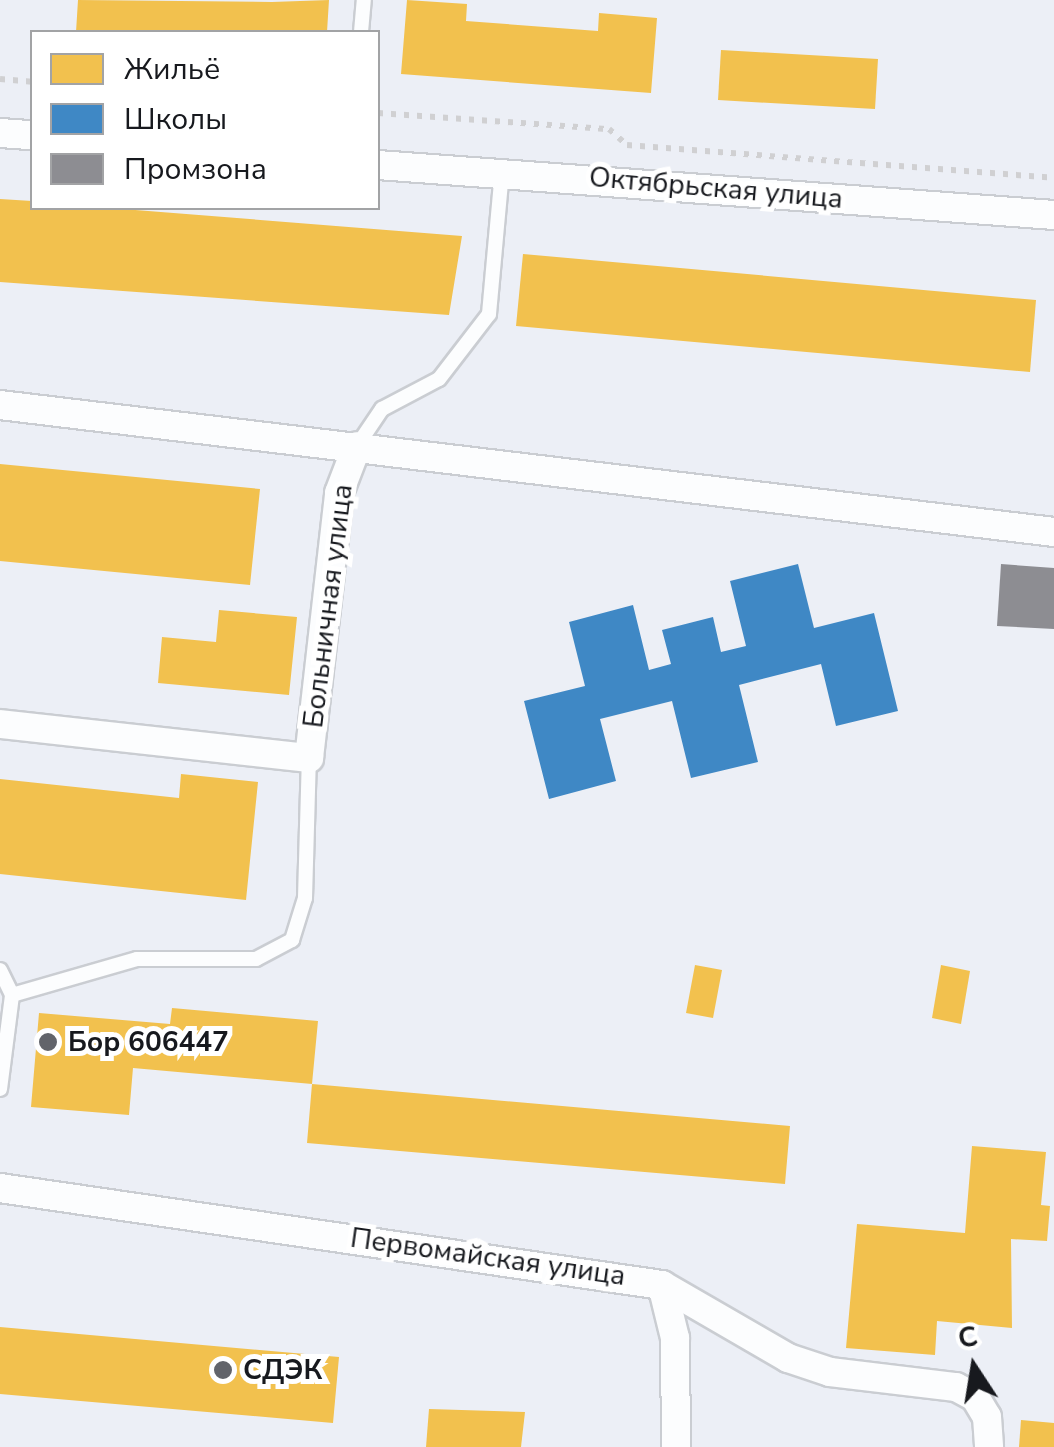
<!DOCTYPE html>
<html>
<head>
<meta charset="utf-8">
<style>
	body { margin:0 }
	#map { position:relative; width:1054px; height:1447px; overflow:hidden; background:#eceff6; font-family:"Nunito Sans",sans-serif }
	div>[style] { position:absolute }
	.homes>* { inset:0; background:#f2c14e }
	.schools>* { inset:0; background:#3f88c5 }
	.industry>* { inset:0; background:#8d8d92 }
	.path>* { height:6px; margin-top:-3px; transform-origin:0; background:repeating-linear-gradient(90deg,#d0d0d2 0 5px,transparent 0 13px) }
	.roads { filter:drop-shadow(2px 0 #cacdd2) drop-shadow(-2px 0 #cacdd2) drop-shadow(0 2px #cacdd2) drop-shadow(0 -2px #cacdd2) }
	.lane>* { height:14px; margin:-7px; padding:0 7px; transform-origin:7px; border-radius:7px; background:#fcfdfe }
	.street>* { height:28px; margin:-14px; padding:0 14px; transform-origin:14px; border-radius:14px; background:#fcfdfe }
	.dots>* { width:28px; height:28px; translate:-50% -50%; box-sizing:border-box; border:5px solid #fff; border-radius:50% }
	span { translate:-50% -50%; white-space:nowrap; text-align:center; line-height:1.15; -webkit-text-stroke:10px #fff; paint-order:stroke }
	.street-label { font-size:28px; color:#17191e }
	.poi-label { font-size:28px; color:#17191e; font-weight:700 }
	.left { translate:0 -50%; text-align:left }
	.legend { position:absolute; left:30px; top:30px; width:350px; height:180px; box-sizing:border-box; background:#fff; border:2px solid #a2a3a5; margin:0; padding:12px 18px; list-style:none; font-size:30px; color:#17191e }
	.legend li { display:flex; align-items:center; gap:20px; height:50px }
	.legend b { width:50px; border:2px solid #a2a3a5 }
	.north { position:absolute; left:924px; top:1317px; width:100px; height:100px; -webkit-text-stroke:8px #fff; paint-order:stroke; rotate:348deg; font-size:28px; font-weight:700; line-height:40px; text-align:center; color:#17191e }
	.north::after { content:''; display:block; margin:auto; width:35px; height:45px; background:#17191e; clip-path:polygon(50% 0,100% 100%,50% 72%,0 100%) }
</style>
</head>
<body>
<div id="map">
	<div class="homes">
		<div style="clip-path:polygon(78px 0,272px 2px,329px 0,327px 32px,76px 32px)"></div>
		<div style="clip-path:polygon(407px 0,467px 4px,466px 21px,598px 31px,599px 13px,657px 18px,651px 93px,401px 74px)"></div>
		<div style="clip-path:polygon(721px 50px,878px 59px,875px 109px,718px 100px)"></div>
		<div style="clip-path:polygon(0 199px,32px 201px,32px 208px,110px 208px,462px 236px,449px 315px,0 282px)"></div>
		<div style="clip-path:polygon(523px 254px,1036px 300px,1030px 372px,516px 326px)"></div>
		<div style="clip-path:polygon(0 464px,260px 489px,250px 585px,0 561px)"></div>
		<div style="clip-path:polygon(219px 610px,297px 617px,289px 695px,158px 683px,162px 637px,216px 642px)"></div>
		<div style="clip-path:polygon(181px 774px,258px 782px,246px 900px,0 874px,0 779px,179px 798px)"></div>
		<div style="clip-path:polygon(695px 965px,722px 970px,713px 1018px,686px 1013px)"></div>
		<div style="clip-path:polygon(941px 965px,970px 971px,961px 1024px,932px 1018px)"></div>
		<div style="clip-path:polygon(172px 1008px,318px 1021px,312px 1084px,790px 1126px,785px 1184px,307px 1143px,312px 1084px,133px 1068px,129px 1115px,31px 1107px,39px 1013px,170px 1024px)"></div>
		<div style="clip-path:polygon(972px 1146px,1046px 1152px,1041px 1205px,1050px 1206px,1047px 1241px,1011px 1239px,1012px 1328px,937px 1321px,935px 1355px,846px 1348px,857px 1224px,965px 1233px)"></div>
		<div style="clip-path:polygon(0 1327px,339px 1357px,333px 1423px,0 1394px)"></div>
		<div style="clip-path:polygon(429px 1409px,525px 1412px,521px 1447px,426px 1447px)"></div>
		<div style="clip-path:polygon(1021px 1420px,1054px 1423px,1054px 1447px,1019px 1447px)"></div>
	</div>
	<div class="schools">
		<div style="clip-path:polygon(798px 564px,814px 628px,874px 613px,898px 711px,836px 726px,821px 664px,739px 685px,758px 762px,691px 778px,672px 701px,600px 719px,616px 781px,549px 799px,524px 701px,585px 686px,569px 622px,633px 605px,649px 670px,671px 664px,662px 630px,713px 617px,721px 652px,746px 646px,730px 581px)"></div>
	</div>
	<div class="industry">
		<div style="clip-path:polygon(1001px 564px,1054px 568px,1054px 629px,997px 626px)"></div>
	</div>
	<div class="path">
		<div style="left:0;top:79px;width:32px;rotate:5deg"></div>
		<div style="left:378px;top:113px;width:232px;rotate:4deg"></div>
		<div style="left:609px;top:129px;width:24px;rotate:42deg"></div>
		<div style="left:627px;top:145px;width:428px;rotate:4.4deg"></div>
	</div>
	<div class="roads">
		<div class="lane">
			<div style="left:361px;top:32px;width:32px;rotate:-85deg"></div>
			<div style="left:357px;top:446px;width:45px;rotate:-56deg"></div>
			<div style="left:382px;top:409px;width:64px;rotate:-27.8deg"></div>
			<div style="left:439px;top:379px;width:82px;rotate:-52.4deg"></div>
			<div style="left:489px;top:314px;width:144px;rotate:-84.8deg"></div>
			<div style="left:0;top:970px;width:28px;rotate:64deg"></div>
			<div style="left:0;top:1089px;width:95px;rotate:-82.7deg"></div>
			<div style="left:12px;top:995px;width:130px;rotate:-16.1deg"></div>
			<div style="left:137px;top:959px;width:119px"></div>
			<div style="left:256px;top:959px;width:41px;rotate:-27.8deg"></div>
			<div style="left:292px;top:940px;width:44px;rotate:-72.8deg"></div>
			<div style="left:305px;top:898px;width:140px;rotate:-88.4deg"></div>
		</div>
		<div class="street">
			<div style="left:0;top:133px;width:32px;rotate:4deg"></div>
			<div style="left:378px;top:165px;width:678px;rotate:4.23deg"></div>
			<div style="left:0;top:405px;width:1062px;rotate:6.87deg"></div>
			<div style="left:0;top:724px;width:311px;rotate:6.3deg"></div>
			<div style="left:309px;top:758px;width:267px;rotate:-83.5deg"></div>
			<div style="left:339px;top:493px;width:50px;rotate:-69deg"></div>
			<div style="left:0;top:1188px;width:669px;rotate:8.34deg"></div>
			<div style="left:662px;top:1285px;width:146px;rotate:30.1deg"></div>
			<div style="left:788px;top:1358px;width:44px;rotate:18.4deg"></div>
			<div style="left:830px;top:1372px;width:127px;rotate:6.8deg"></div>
			<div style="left:956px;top:1387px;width:21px;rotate:28deg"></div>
			<div style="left:975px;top:1397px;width:23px;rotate:59deg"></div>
			<div style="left:987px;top:1417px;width:30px;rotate:86deg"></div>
			<div style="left:662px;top:1285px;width:55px;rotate:76.2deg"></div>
			<div style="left:675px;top:1338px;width:109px;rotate:89.5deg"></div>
		</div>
	</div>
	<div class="dots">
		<div style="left:48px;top:1042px;background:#62646a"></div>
		<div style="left:223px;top:1370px;background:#62646a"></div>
	</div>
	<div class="street-label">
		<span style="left:716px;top:188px;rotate:5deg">Октябрьская улица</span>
		<span style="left:328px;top:606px;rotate:-83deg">Больничная улица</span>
		<span style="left:488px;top:1257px;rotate:8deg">Первомайская улица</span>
	</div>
	<div class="poi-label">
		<span class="left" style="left:68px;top:1042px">Бор 606447</span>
		<span class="left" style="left:243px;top:1370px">СДЭК</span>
	</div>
	<ul class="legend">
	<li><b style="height:28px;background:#f2c14e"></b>Жильё</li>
	<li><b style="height:28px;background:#3f88c5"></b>Школы</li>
	<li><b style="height:28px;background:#8d8d92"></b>Промзона</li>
	</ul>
	<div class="north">С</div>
</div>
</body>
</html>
